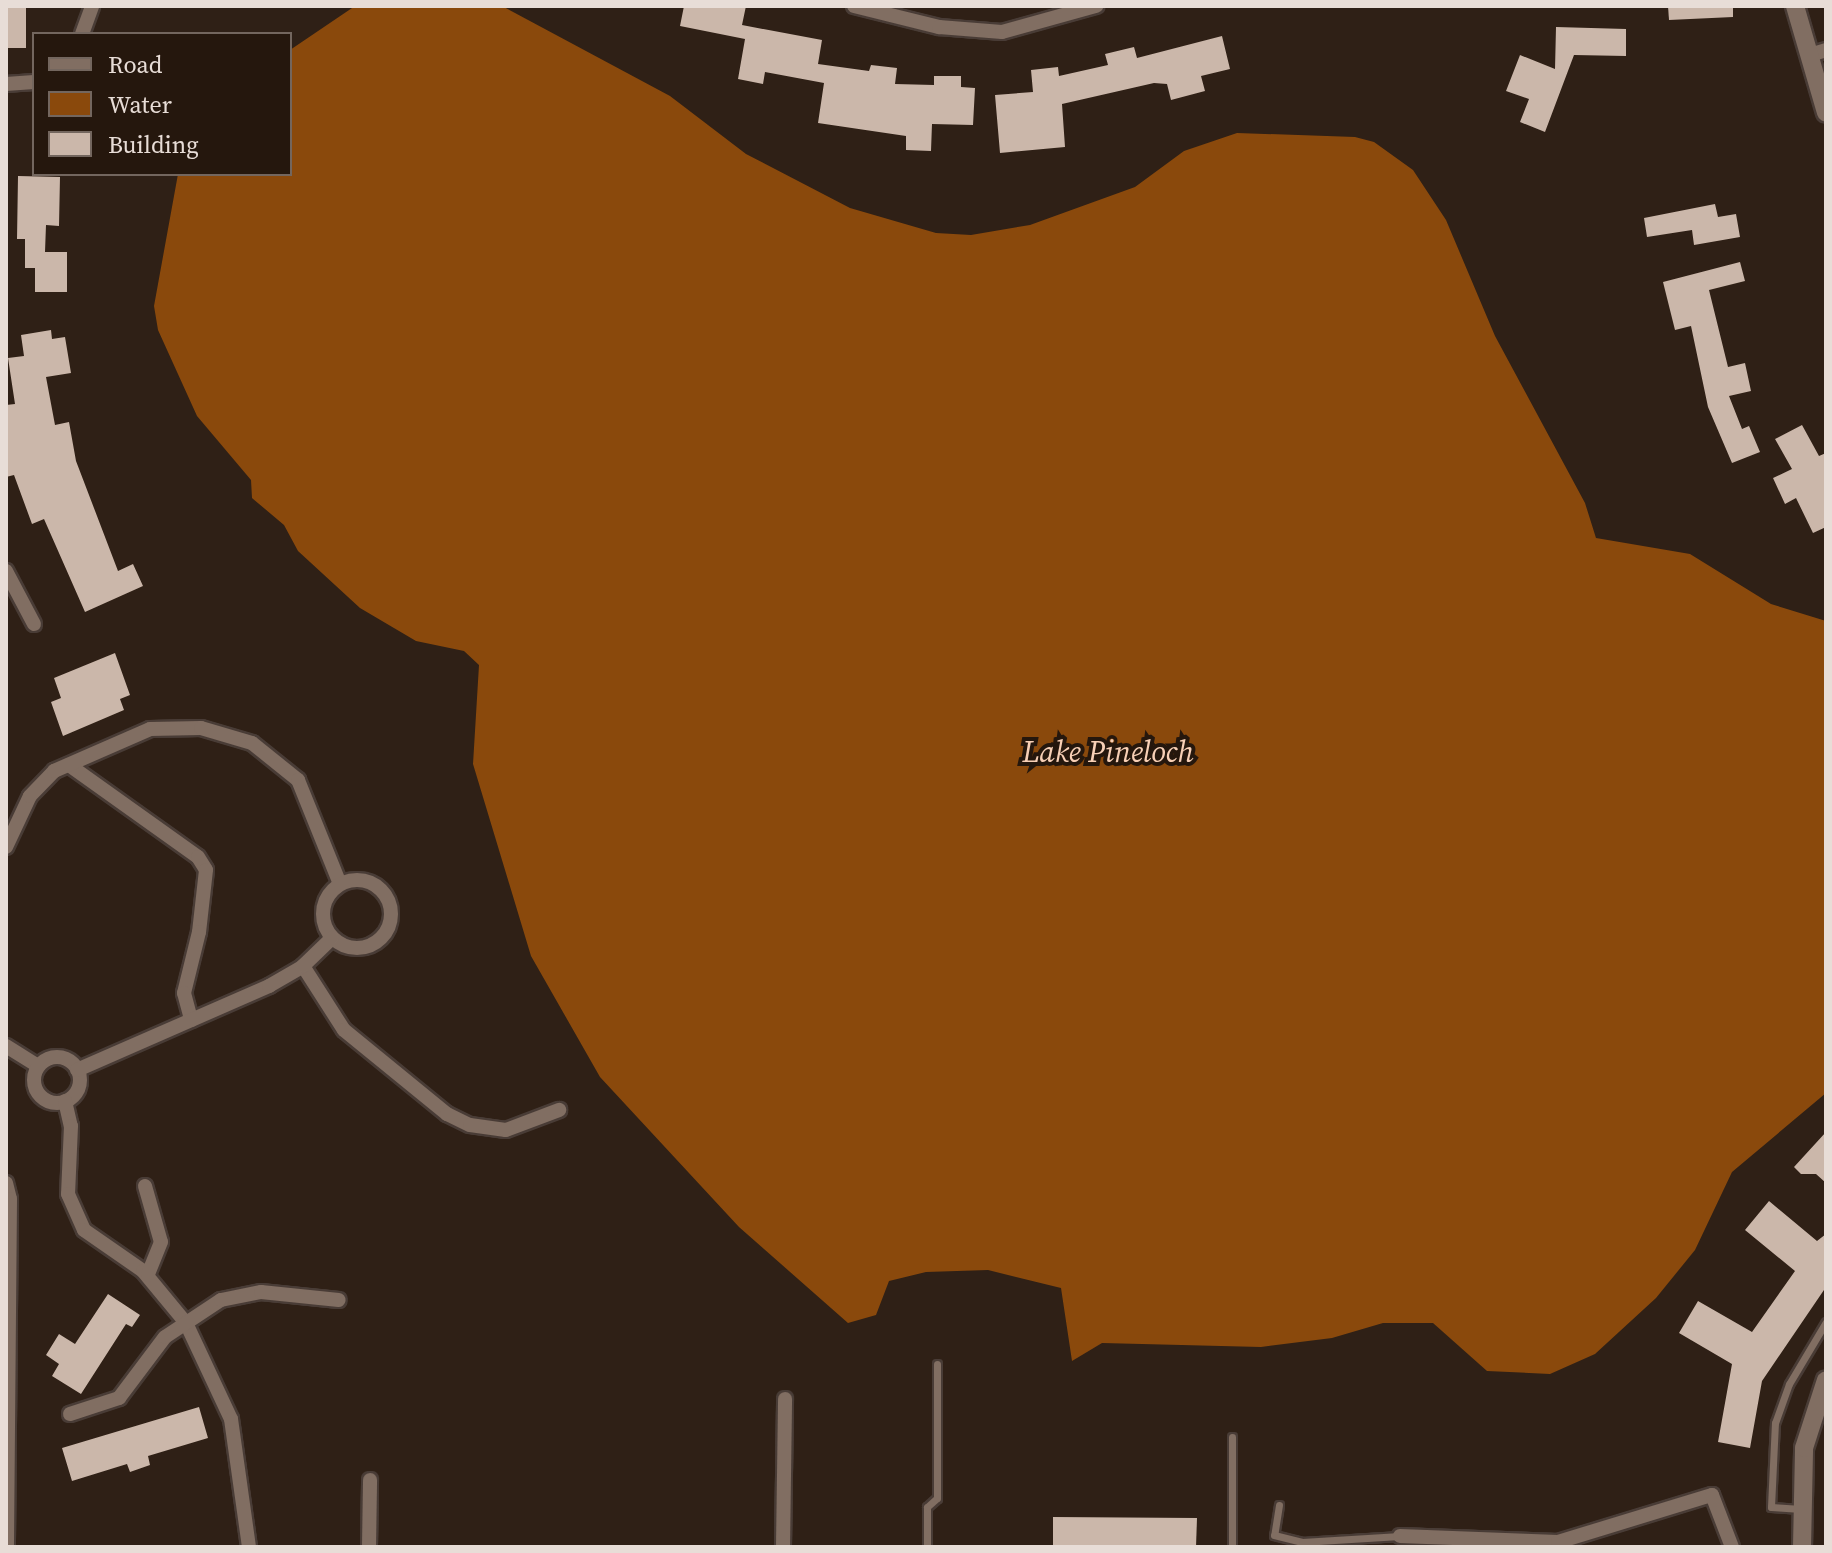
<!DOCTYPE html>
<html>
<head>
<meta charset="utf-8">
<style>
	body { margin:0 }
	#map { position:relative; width:1832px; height:1553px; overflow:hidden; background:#2f2016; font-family:"Source Serif 4",serif }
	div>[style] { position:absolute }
	.water>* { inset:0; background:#8a490c }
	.building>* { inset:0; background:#cbb7aa }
	.roads { filter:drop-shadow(2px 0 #493c36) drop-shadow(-2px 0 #493c36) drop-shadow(0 2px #493c36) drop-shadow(0 -2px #493c36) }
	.service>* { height:7px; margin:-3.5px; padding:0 3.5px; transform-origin:3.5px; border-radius:3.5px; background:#816e62 }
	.minor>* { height:14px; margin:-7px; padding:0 7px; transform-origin:7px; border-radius:7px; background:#816e62 }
	.minor>.ring { margin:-7px; padding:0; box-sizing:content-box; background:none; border:14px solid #816e62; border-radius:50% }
	.tertiary>* { height:18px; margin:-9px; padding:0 9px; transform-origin:9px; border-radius:9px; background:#816e62 }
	span { translate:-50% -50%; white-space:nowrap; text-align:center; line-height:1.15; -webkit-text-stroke:8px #25170d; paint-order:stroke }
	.water-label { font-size:30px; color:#f8d0b6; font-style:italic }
	.frame { position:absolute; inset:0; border:8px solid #e8ddd7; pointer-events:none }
	.legend { position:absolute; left:32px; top:32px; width:260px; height:144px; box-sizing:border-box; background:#25170d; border:2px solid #73665e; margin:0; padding:10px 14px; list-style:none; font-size:24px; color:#e8ddd7 }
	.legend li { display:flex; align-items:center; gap:16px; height:40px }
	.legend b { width:40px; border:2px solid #73665e }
</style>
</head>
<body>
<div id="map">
	<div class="water">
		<div style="clip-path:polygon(355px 6px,502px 6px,670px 96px,746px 154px,850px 208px,936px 233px,971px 235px,1030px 225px,1135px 187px,1184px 151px,1237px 133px,1355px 137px,1374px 142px,1413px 170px,1446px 220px,1495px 336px,1585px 503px,1596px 538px,1690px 554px,1771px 604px,1826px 621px,1826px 1093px,1732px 1172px,1695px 1250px,1656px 1298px,1595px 1354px,1550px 1374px,1487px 1371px,1433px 1323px,1383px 1323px,1332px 1338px,1261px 1347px,1102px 1343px,1072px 1361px,1061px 1288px,988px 1270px,926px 1272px,889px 1281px,876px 1315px,848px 1323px,739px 1227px,600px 1077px,531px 956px,473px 764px,479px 665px,464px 651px,416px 641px,360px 608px,298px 551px,284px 525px,252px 498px,251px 480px,197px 416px,158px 330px,154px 306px,178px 174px,290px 174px,290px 50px)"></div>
	</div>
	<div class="building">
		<div style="clip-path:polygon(684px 6px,746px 6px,742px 25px,822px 40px,818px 64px,869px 71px,871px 65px,897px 68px,895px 84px,934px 85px,934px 76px,961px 76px,961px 87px,975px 88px,973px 125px,932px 124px,931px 151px,906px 150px,906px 136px,818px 123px,824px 83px,765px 72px,763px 84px,738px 79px,745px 39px,680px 26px)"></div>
		<div style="clip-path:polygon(1668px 6px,1733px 6px,1733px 17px,1669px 20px)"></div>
		<div style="clip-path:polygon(6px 8px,26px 8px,26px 48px,6px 48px)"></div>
		<div style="clip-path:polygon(1556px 27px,1626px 29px,1626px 56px,1574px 55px,1545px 132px,1520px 122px,1529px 99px,1506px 91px,1520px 55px,1555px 69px)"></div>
		<div style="clip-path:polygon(1222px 36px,1230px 69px,1201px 76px,1205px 91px,1171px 100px,1167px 84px,1154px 83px,1062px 104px,1065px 147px,1000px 153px,995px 95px,1033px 92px,1031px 70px,1058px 67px,1059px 76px,1108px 65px,1105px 54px,1134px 47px,1137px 58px)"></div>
		<div style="clip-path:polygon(18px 176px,60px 177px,59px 226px,46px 225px,45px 252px,67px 252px,67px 292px,35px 292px,35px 268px,25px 268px,25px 239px,17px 239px)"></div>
		<div style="clip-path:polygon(1715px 204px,1718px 217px,1736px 214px,1740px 237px,1694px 245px,1692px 230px,1647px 237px,1644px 218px)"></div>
		<div style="clip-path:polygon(1740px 262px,1745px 281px,1709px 290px,1728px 367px,1745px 363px,1751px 391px,1729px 396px,1742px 429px,1749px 426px,1760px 452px,1732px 463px,1708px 407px,1691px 326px,1675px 330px,1663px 282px)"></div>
		<div style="clip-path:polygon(51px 330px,52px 339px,65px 337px,71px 373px,46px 377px,55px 425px,69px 422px,76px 461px,118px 571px,133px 564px,143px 586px,85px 612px,44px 519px,32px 524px,14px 475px,6px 477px,6px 405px,15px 404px,8px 358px,24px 356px,21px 335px)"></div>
		<div style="clip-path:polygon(1802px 425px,1819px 456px,1826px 453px,1826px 527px,1813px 533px,1796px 498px,1785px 504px,1773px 478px,1792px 469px,1775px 439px)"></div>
		<div style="clip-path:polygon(115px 653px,130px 695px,120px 699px,124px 710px,63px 736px,51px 702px,61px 698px,54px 678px)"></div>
		<div style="clip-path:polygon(1826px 1132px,1826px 1183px,1816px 1174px,1801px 1174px,1794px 1167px)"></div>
		<div style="clip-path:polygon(1769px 1201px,1817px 1241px,1826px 1234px,1826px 1287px,1762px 1381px,1750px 1448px,1718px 1442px,1732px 1364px,1679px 1333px,1698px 1301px,1752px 1332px,1795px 1271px,1745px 1230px)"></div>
		<div style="clip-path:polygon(108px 1294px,140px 1315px,132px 1327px,126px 1324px,81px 1394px,52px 1376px,59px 1364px,46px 1355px,59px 1334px,75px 1344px)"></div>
		<div style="clip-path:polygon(199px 1407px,208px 1438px,148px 1456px,150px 1465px,130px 1472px,127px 1464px,72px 1481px,62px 1448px)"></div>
		<div style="clip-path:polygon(1053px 1517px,1197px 1518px,1196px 1547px,1053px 1547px)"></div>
	</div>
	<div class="roads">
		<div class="service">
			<div style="left:1279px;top:1505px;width:30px;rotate:99deg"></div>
			<div style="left:1274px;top:1535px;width:29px;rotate:14deg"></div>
			<div style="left:1302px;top:1542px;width:98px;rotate:-3.5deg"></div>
			<div style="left:1801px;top:1509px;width:30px;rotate:-176deg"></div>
			<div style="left:1771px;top:1507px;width:84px;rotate:-87.3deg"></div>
			<div style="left:1775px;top:1423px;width:41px;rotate:-70.3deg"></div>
			<div style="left:1789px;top:1384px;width:72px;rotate:-59.2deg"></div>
			<div style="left:927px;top:1547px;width:40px;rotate:-90deg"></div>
			<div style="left:927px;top:1507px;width:13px;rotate:-42deg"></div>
			<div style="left:937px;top:1498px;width:134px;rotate:-90deg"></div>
			<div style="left:1232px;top:1547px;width:110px;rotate:-90deg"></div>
		</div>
		<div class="minor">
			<div style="left:854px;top:6px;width:88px;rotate:13.9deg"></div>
			<div style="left:939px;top:27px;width:63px;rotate:4.5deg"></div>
			<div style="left:1002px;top:32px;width:98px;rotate:-15.5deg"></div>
			<div style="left:82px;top:34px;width:30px;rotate:-70deg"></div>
			<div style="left:1810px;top:55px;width:17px;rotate:-17deg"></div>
			<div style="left:6px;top:84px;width:28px;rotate:-4deg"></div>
			<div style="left:6px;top:571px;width:60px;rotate:62.2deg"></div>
			<div style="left:69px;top:765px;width:158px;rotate:35.5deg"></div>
			<div style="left:198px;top:857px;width:15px;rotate:58deg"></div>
			<div style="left:206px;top:870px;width:62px;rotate:96.4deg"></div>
			<div style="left:199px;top:932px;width:63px;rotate:103.8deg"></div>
			<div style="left:184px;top:993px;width:28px;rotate:75deg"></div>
			<div style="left:6px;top:847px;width:56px;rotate:-64.8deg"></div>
			<div style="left:30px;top:796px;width:35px;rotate:-46deg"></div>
			<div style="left:54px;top:771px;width:105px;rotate:-23.6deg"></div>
			<div style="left:150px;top:729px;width:51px;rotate:-1.1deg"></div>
			<div style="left:201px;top:728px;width:53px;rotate:16.4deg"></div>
			<div style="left:252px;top:743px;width:59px;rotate:38.8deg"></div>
			<div style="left:298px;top:780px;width:112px;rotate:68deg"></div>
			<div class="ring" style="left:323px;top:880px;width:54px;height:54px"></div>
			<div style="left:303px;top:966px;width:76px;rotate:57.4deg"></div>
			<div style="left:344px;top:1030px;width:133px;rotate:39.2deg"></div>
			<div style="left:447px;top:1114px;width:25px;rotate:26deg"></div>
			<div style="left:470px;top:1125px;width:36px;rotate:8deg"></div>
			<div style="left:506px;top:1130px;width:57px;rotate:-20.7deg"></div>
			<div style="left:6px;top:1046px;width:38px;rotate:32deg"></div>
			<div class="ring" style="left:34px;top:1057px;width:32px;height:32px"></div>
			<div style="left:77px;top:1070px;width:210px;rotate:-23.6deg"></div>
			<div style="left:269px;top:986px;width:39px;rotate:-30deg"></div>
			<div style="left:303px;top:966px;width:40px;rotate:-44deg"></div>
			<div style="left:65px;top:1101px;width:26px;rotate:77deg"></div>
			<div style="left:71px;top:1126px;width:68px;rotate:92.5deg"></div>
			<div style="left:68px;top:1194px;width:39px;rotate:66deg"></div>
			<div style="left:84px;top:1230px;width:72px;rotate:34.8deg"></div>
			<div style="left:143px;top:1271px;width:67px;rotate:50.4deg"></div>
			<div style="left:186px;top:1323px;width:106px;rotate:64.9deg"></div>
			<div style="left:231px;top:1419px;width:129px;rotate:82deg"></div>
			<div style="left:6px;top:1183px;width:16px;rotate:76deg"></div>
			<div style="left:10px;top:1199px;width:348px;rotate:90.5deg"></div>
			<div style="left:145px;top:1186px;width:58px;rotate:74.1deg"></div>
			<div style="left:161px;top:1242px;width:35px;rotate:112deg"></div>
			<div style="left:70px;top:1414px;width:52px;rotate:-18.1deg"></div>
			<div style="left:119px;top:1398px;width:76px;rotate:-53deg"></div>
			<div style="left:165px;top:1337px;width:67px;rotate:-33.5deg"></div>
			<div style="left:221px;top:1300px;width:41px;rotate:-11.3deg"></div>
			<div style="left:261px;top:1292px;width:78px;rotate:5.9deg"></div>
			<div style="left:1400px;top:1536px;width:158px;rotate:2.2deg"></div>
			<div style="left:1558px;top:1542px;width:161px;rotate:-17deg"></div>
			<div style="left:1712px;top:1495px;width:56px;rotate:69deg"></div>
			<div style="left:369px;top:1547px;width:67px;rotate:-89.1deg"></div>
			<div style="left:783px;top:1547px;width:148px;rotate:-89.2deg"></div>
		</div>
		<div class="tertiary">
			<div style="left:1795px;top:6px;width:111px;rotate:73.8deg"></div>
			<div style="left:1802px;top:1547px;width:99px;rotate:-88.8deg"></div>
			<div style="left:1804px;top:1448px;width:71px;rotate:-72.1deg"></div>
		</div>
	</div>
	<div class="water-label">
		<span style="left:1108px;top:752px">Lake Pineloch</span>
	</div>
	<div class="frame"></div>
	<ul class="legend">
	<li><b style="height:10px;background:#816e62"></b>Road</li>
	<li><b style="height:22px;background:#8a490c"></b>Water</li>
	<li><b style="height:22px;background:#cbb7aa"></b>Building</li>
	</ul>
</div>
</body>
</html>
